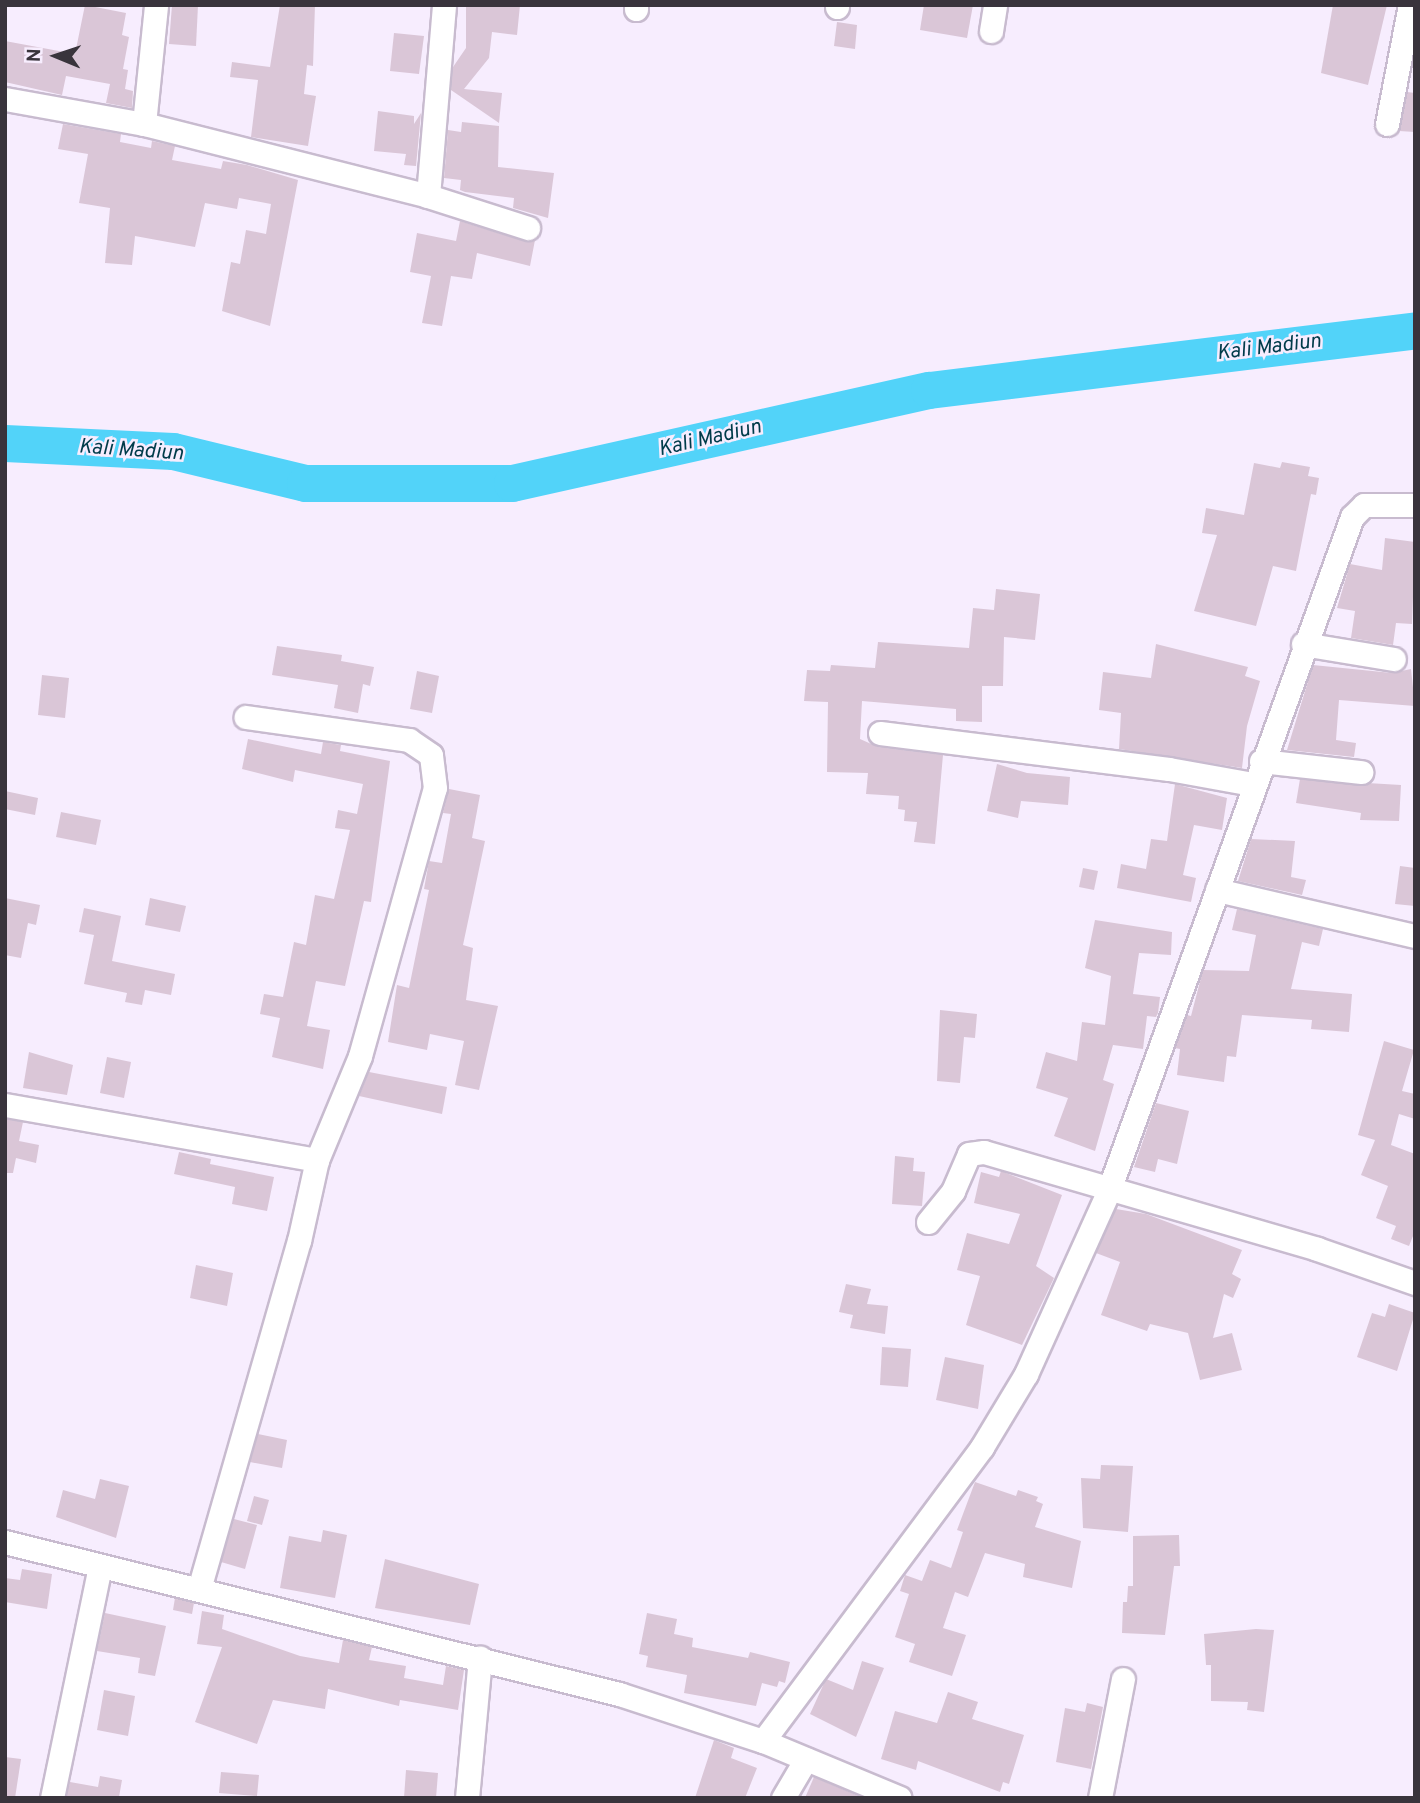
<!DOCTYPE html>
<html>
<head>
<meta charset="utf-8">
<style>
	body { margin:0 }
	#map { position:relative; width:1420px; height:1803px; overflow:hidden; background:#f7edfe; font-family:Overpass,sans-serif }
	div>[style] { position:absolute }
	.river>* { height:37px; margin:-18.5px; padding:0 18.5px; transform-origin:18.5px; border-radius:18.5px; background:#52d3f9 }
	.building>* { inset:0; background:#dac6d7 }
	.roads { filter:drop-shadow(2px 0 #c8bbcf) drop-shadow(-2px 0 #c8bbcf) drop-shadow(0 2px #c8bbcf) drop-shadow(0 -2px #c8bbcf) }
	.minor>* { height:23px; margin:-11.5px; padding:0 11.5px; transform-origin:11.5px; border-radius:11.5px; background:#fff }
	span { translate:-50% -50%; white-space:nowrap; text-align:center; line-height:1.15; -webkit-text-stroke:5px #f7edfe; paint-order:stroke }
	.water-label { font-size:21px; color:#003b4a; font-style:italic }
	.frame { position:absolute; inset:0; border:7px solid #39343c; pointer-events:none }
	.north { position:absolute; left:21px; top:21px; width:70px; height:70px; -webkit-text-stroke:5px #f7edfe; paint-order:stroke; rotate:272deg; font-size:19px; font-weight:700; line-height:28px; text-align:center; color:#39343c }
	.north::after { content:''; display:block; margin:auto; width:24px; height:32px; background:#39343c; clip-path:polygon(50% 0,100% 100%,50% 72%,0 100%) }
</style>
</head>
<body>
<div id="map">
	<div class="river">
		<div style="left:5px;top:443px;width:168px;rotate:2.7deg"></div>
		<div style="left:173px;top:451px;width:136px;rotate:13.6deg"></div>
		<div style="left:305px;top:483px;width:207px"></div>
		<div style="left:512px;top:483px;width:427px;rotate:-12.6deg"></div>
		<div style="left:929px;top:390px;width:490px;rotate:-7deg"></div>
	</div>
	<div class="building">
		<div style="clip-path:polygon(85px 5px,126px 13px,122px 35px,129px 37px,123px 69px,128px 70px,125px 89px,133px 91px,132px 108px,106px 103px,110px 84px,66px 76px,62px 95px,5px 82px,5px 41px,75px 54px)"></div>
		<div style="clip-path:polygon(172px 5px,198px 5px,196px 46px,169px 44px)"></div>
		<div style="clip-path:polygon(280px 5px,315px 5px,313px 66px,307px 65px,304px 94px,316px 96px,308px 146px,251px 137px,258px 80px,230px 77px,232px 62px,270px 67px)"></div>
		<div style="clip-path:polygon(466px 5px,520px 5px,517px 35px,492px 32px,489px 58px,464px 89px,502px 93px,499px 123px,451px 90px,453px 67px,466px 48px)"></div>
		<div style="clip-path:polygon(924px 5px,973px 5px,967px 38px,920px 30px)"></div>
		<div style="clip-path:polygon(1333px 5px,1387px 5px,1368px 85px,1321px 73px)"></div>
		<div style="clip-path:polygon(837px 22px,857px 25px,855px 49px,834px 46px)"></div>
		<div style="clip-path:polygon(394px 33px,424px 36px,419px 74px,390px 71px)"></div>
		<div style="clip-path:polygon(1407px 92px,1415px 93px,1415px 132px,1399px 131px)"></div>
		<div style="clip-path:polygon(378px 111px,414px 116px,414px 124px,421px 113px,416px 166px,404px 165px,406px 154px,374px 151px)"></div>
		<div style="clip-path:polygon(462px 122px,499px 126px,498px 167px,554px 173px,548px 218px,513px 208px,514px 198px,465px 192px,460px 190px,461px 180px,444px 178px,448px 130px,461px 132px)"></div>
		<div style="clip-path:polygon(63px 124px,121px 134px,120px 142px,151px 148px,152px 141px,175px 146px,172px 160px,221px 169px,223px 161px,247px 165px,298px 180px,270px 326px,222px 311px,231px 262px,240px 264px,246px 230px,266px 234px,271px 204px,239px 198px,237px 209px,205px 203px,195px 247px,135px 236px,132px 265px,105px 263px,110px 208px,79px 203px,88px 154px,58px 149px)"></div>
		<div style="clip-path:polygon(460px 221px,524px 241px,535px 240px,530px 266px,477px 253px,472px 279px,451px 276px,442px 326px,422px 323px,431px 276px,410px 272px,417px 233px,456px 241px)"></div>
		<div style="clip-path:polygon(1282px 462px,1310px 467px,1308px 476px,1319px 478px,1316px 495px,1311px 494px,1296px 571px,1273px 566px,1256px 626px,1194px 611px,1217px 535px,1202px 533px,1206px 508px,1244px 515px,1254px 463px,1280px 468px)"></div>
		<div style="clip-path:polygon(1385px 538px,1415px 542px,1412px 624px,1396px 623px,1393px 645px,1351px 638px,1355px 611px,1337px 608px,1350px 564px,1382px 570px)"></div>
		<div style="clip-path:polygon(996px 589px,1040px 594px,1035px 640px,1004px 637px,1003px 686px,982px 686px,982px 722px,956px 721px,956px 709px,862px 701px,860px 739px,878px 747px,943px 755px,935px 844px,914px 842px,917px 822px,904px 821px,905px 810px,898px 809px,899px 796px,866px 794px,868px 773px,827px 772px,828px 702px,804px 701px,807px 670px,830px 671px,831px 665px,875px 668px,878px 642px,969px 648px,973px 608px,994px 610px)"></div>
		<div style="clip-path:polygon(1156px 644px,1248px 667px,1245px 676px,1260px 681px,1247px 726px,1242px 768px,1119px 749px,1121px 713px,1099px 710px,1103px 672px,1151px 678px)"></div>
		<div style="clip-path:polygon(277px 646px,342px 655px,341px 661px,374px 667px,370px 686px,363px 684px,358px 713px,334px 708px,338px 685px,272px 675px)"></div>
		<div style="clip-path:polygon(1313px 665px,1392px 673px,1411px 669px,1415px 706px,1339px 700px,1336px 740px,1356px 743px,1354px 757px,1287px 750px)"></div>
		<div style="clip-path:polygon(417px 671px,439px 676px,432px 713px,410px 709px)"></div>
		<div style="clip-path:polygon(42px 675px,69px 678px,65px 718px,38px 715px)"></div>
		<div style="clip-path:polygon(248px 739px,321px 754px,323px 742px,341px 745px,340px 751px,390px 761px,371px 902px,364px 901px,345px 986px,316px 981px,307px 1026px,330px 1030px,323px 1069px,272px 1057px,280px 1018px,260px 1014px,264px 994px,283px 997px,294px 942px,306px 945px,315px 895px,334px 899px,350px 830px,335px 828px,338px 810px,357px 814px,363px 784px,295px 770px,293px 782px,242px 769px)"></div>
		<div style="clip-path:polygon(997px 764px,1027px 773px,1070px 777px,1068px 805px,1021px 801px,1018px 818px,987px 811px)"></div>
		<div style="clip-path:polygon(1300px 779px,1401px 785px,1399px 821px,1360px 820px,1361px 813px,1296px 803px)"></div>
		<div style="clip-path:polygon(1175px 784px,1227px 798px,1222px 830px,1194px 825px,1183px 875px,1196px 878px,1191px 902px,1117px 888px,1121px 864px,1146px 869px,1151px 839px,1167px 841px)"></div>
		<div style="clip-path:polygon(449px 789px,480px 795px,472px 838px,485px 841px,463px 945px,473px 948px,466px 1000px,498px 1006px,479px 1090px,455px 1085px,464px 1041px,430px 1034px,427px 1050px,388px 1042px,397px 985px,409px 988px,429px 890px,424px 889px,429px 861px,442px 863px,451px 814px,443px 813px)"></div>
		<div style="clip-path:polygon(5px 791px,38px 798px,35px 815px,5px 809px)"></div>
		<div style="clip-path:polygon(61px 812px,101px 820px,96px 845px,56px 837px)"></div>
		<div style="clip-path:polygon(1251px 839px,1295px 841px,1291px 877px,1306px 880px,1302px 895px,1238px 881px)"></div>
		<div style="clip-path:polygon(1400px 866px,1415px 868px,1415px 906px,1395px 904px)"></div>
		<div style="clip-path:polygon(1083px 868px,1098px 871px,1094px 890px,1079px 887px)"></div>
		<div style="clip-path:polygon(5px 898px,40px 905px,36px 925px,28px 923px,21px 958px,5px 955px)"></div>
		<div style="clip-path:polygon(150px 898px,186px 906px,180px 932px,145px 925px)"></div>
		<div style="clip-path:polygon(84px 908px,121px 916px,112px 961px,175px 974px,171px 995px,145px 990px,142px 1005px,125px 1002px,127px 993px,84px 984px,94px 935px,79px 932px)"></div>
		<div style="clip-path:polygon(1237px 909px,1323px 929px,1319px 946px,1302px 942px,1291px 989px,1352px 994px,1349px 1032px,1311px 1029px,1312px 1020px,1242px 1015px,1236px 1057px,1227px 1056px,1224px 1082px,1177px 1075px,1180px 1049px,1175px 1048px,1187px 1015px,1191px 1016px,1203px 970px,1249px 971px,1256px 935px,1232px 930px)"></div>
		<div style="clip-path:polygon(1095px 920px,1172px 932px,1171px 955px,1139px 953px,1133px 994px,1160px 997px,1158px 1013px,1156px 1017px,1147px 1016px,1143px 1049px,1113px 1045px,1103px 1080px,1114px 1084px,1095px 1151px,1054px 1136px,1068px 1098px,1036px 1088px,1046px 1052px,1077px 1061px,1082px 1022px,1105px 1025px,1111px 976px,1085px 968px)"></div>
		<div style="clip-path:polygon(940px 1010px,977px 1014px,975px 1038px,964px 1037px,960px 1083px,937px 1081px)"></div>
		<div style="clip-path:polygon(1384px 1041px,1414px 1050px,1402px 1091px,1415px 1094px,1415px 1119px,1399px 1114px,1391px 1145px,1415px 1154px,1415px 1231px,1409px 1246px,1391px 1239px,1396px 1226px,1376px 1218px,1388px 1186px,1361px 1175px,1375px 1140px,1358px 1135px)"></div>
		<div style="clip-path:polygon(29px 1052px,73px 1065px,67px 1095px,23px 1088px)"></div>
		<div style="clip-path:polygon(107px 1057px,131px 1062px,124px 1098px,100px 1093px)"></div>
		<div style="clip-path:polygon(369px 1072px,447px 1087px,442px 1114px,359px 1096px)"></div>
		<div style="clip-path:polygon(1156px 1103px,1189px 1111px,1177px 1164px,1158px 1159px,1155px 1172px,1134px 1167px)"></div>
		<div style="clip-path:polygon(5px 1119px,23px 1122px,19px 1141px,39px 1145px,36px 1163px,16px 1158px,13px 1173px,5px 1173px)"></div>
		<div style="clip-path:polygon(179px 1152px,211px 1159px,210px 1164px,274px 1177px,267px 1211px,232px 1204px,235px 1187px,174px 1174px)"></div>
		<div style="clip-path:polygon(895px 1156px,914px 1158px,913px 1171px,925px 1172px,922px 1206px,892px 1204px)"></div>
		<div style="clip-path:polygon(1001px 1171px,1062px 1195px,1036px 1266px,1054px 1278px,1022px 1345px,966px 1325px,980px 1276px,957px 1270px,967px 1233px,1009px 1244px,1020px 1214px,974px 1203px,981px 1172px,999px 1177px)"></div>
		<div style="clip-path:polygon(1116px 1209px,1146px 1214px,1242px 1250px,1232px 1274px,1241px 1279px,1233px 1298px,1224px 1294px,1213px 1338px,1232px 1333px,1242px 1370px,1200px 1380px,1188px 1333px,1150px 1324px,1147px 1331px,1101px 1315px,1120px 1262px,1096px 1253px)"></div>
		<div style="clip-path:polygon(196px 1265px,233px 1273px,227px 1306px,190px 1298px)"></div>
		<div style="clip-path:polygon(846px 1284px,871px 1289px,867px 1304px,888px 1306px,885px 1334px,850px 1328px,853px 1315px,839px 1312px)"></div>
		<div style="clip-path:polygon(1389px 1304px,1415px 1313px,1397px 1371px,1357px 1357px,1372px 1313px,1385px 1317px)"></div>
		<div style="clip-path:polygon(882px 1347px,911px 1349px,908px 1387px,880px 1385px)"></div>
		<div style="clip-path:polygon(945px 1357px,984px 1365px,978px 1409px,936px 1400px)"></div>
		<div style="clip-path:polygon(258px 1434px,287px 1440px,282px 1468px,250px 1462px)"></div>
		<div style="clip-path:polygon(1101px 1465px,1133px 1466px,1128px 1532px,1083px 1528px,1081px 1478px,1100px 1479px)"></div>
		<div style="clip-path:polygon(100px 1479px,129px 1486px,116px 1538px,56px 1517px,63px 1490px,95px 1499px)"></div>
		<div style="clip-path:polygon(975px 1482px,1016px 1496px,1018px 1490px,1038px 1497px,1036px 1501px,1043px 1504px,1035px 1527px,1081px 1541px,1072px 1588px,1023px 1577px,1025px 1564px,985px 1553px,968px 1597px,955px 1592px,943px 1628px,966px 1635px,952px 1676px,909px 1662px,915px 1644px,895px 1637px,909px 1594px,900px 1591px,905px 1575px,922px 1581px,930px 1560px,951px 1568px,963px 1532px,957px 1530px)"></div>
		<div style="clip-path:polygon(254px 1496px,269px 1500px,262px 1525px,247px 1521px)"></div>
		<div style="clip-path:polygon(234px 1519px,257px 1525px,245px 1569px,221px 1562px)"></div>
		<div style="clip-path:polygon(323px 1530px,347px 1535px,335px 1598px,280px 1588px,289px 1536px,321px 1542px)"></div>
		<div style="clip-path:polygon(1179px 1535px,1180px 1566px,1174px 1566px,1165px 1635px,1122px 1633px,1123px 1602px,1127px 1602px,1128px 1586px,1133px 1586px,1133px 1536px)"></div>
		<div style="clip-path:polygon(385px 1559px,479px 1584px,470px 1625px,375px 1608px)"></div>
		<div style="clip-path:polygon(22px 1569px,52px 1574px,47px 1609px,5px 1602px,5px 1578px,20px 1580px)"></div>
		<div style="clip-path:polygon(175px 1598px,194px 1603px,192px 1614px,173px 1610px)"></div>
		<div style="clip-path:polygon(202px 1611px,224px 1615px,222px 1629px,300px 1656px,339px 1663px,343px 1640px,372px 1647px,369px 1660px,406px 1666px,404px 1678px,443px 1685px,446px 1666px,464px 1670px,458px 1710px,400px 1700px,399px 1706px,328px 1689px,325px 1709px,273px 1700px,257px 1744px,195px 1722px,222px 1647px,197px 1644px)"></div>
		<div style="clip-path:polygon(105px 1613px,166px 1626px,155px 1676px,138px 1673px,140px 1658px,97px 1651px)"></div>
		<div style="clip-path:polygon(647px 1613px,677px 1619px,674px 1634px,693px 1638px,692px 1647px,748px 1658px,750px 1652px,790px 1662px,785px 1683px,779px 1681px,777px 1687px,762px 1683px,756px 1706px,684px 1693px,687px 1675px,646px 1667px,648px 1656px,639px 1654px)"></div>
		<div style="clip-path:polygon(1256px 1629px,1274px 1630px,1264px 1712px,1247px 1710px,1248px 1702px,1211px 1701px,1211px 1665px,1206px 1665px,1204px 1634px)"></div>
		<div style="clip-path:polygon(862px 1661px,884px 1668px,856px 1737px,810px 1714px,826px 1679px,853px 1690px)"></div>
		<div style="clip-path:polygon(104px 1690px,135px 1696px,128px 1736px,97px 1730px)"></div>
		<div style="clip-path:polygon(948px 1692px,978px 1702px,972px 1719px,1024px 1735px,1009px 1784px,1003px 1782px,1000px 1792px,918px 1761px,916px 1770px,881px 1759px,895px 1711px,937px 1723px)"></div>
		<div style="clip-path:polygon(1087px 1703px,1103px 1707px,1091px 1769px,1056px 1762px,1065px 1708px,1085px 1712px)"></div>
		<div style="clip-path:polygon(714px 1740px,734px 1748px,731px 1758px,757px 1768px,745px 1798px,695px 1798px)"></div>
		<div style="clip-path:polygon(5px 1757px,21px 1759px,15px 1798px,5px 1798px)"></div>
		<div style="clip-path:polygon(406px 1770px,438px 1773px,436px 1798px,404px 1798px)"></div>
		<div style="clip-path:polygon(221px 1772px,259px 1775px,257px 1796px,219px 1793px)"></div>
		<div style="clip-path:polygon(100px 1776px,122px 1780px,119px 1797px,66px 1798px,70px 1782px,98px 1787px)"></div>
		<div style="clip-path:polygon(814px 1777px,863px 1798px,805px 1798px)"></div>
	</div>
	<div class="roads">
		<div class="minor">
			<div style="left:837px;top:7px;width:2px;rotate:-90deg"></div>
			<div style="left:636px;top:9px;width:4px;rotate:-90deg"></div>
			<div style="left:991px;top:31px;width:26px;rotate:-81deg"></div>
			<div style="left:5px;top:99px;width:141px;rotate:10.2deg"></div>
			<div style="left:144px;top:124px;width:293px;rotate:14.2deg"></div>
			<div style="left:428px;top:196px;width:105px;rotate:17.7deg"></div>
			<div style="left:144px;top:124px;width:120px;rotate:-84.2deg"></div>
			<div style="left:1387px;top:124px;width:121px;rotate:-79.1deg"></div>
			<div style="left:428px;top:196px;width:192px;rotate:-85.2deg"></div>
			<div style="left:1303px;top:644px;width:92px;rotate:9.4deg"></div>
			<div style="left:880px;top:733px;width:291px;rotate:7.1deg"></div>
			<div style="left:1169px;top:769px;width:84px;rotate:10.2deg"></div>
			<div style="left:1261px;top:761px;width:101px;rotate:6.3deg"></div>
			<div style="left:1217px;top:890px;width:203px;rotate:13.1deg"></div>
			<div style="left:5px;top:1105px;width:317px;rotate:10deg"></div>
			<div style="left:928px;top:1222px;width:40px;rotate:-51deg"></div>
			<div style="left:953px;top:1191px;width:40px;rotate:-66.6deg"></div>
			<div style="left:969px;top:1154px;width:15px;rotate:-8deg"></div>
			<div style="left:984px;top:1152px;width:347px;rotate:16.2deg"></div>
			<div style="left:1317px;top:1249px;width:104px;rotate:19.1deg"></div>
			<div style="left:5px;top:1542px;width:633px;rotate:13.9deg"></div>
			<div style="left:619px;top:1694px;width:151px;rotate:18.1deg"></div>
			<div style="left:763px;top:1741px;width:148px;rotate:22.6deg"></div>
			<div style="left:199px;top:1589px;width:362px;rotate:-74deg"></div>
			<div style="left:299px;top:1241px;width:83px;rotate:-77.5deg"></div>
			<div style="left:317px;top:1160px;width:113px;rotate:-67.5deg"></div>
			<div style="left:360px;top:1056px;width:278px;rotate:-74.4deg"></div>
			<div style="left:435px;top:788px;width:33px;rotate:-97deg"></div>
			<div style="left:431px;top:755px;width:27px;rotate:-146deg"></div>
			<div style="left:409px;top:740px;width:165px;rotate:-172deg"></div>
			<div style="left:763px;top:1741px;width:367px;rotate:-53.3deg"></div>
			<div style="left:982px;top:1447px;width:85px;rotate:-58.9deg"></div>
			<div style="left:1026px;top:1374px;width:202px;rotate:-65.7deg"></div>
			<div style="left:1109px;top:1190px;width:716px;rotate:-70.15deg"></div>
			<div style="left:1352px;top:517px;width:17px;rotate:-45deg"></div>
			<div style="left:1364px;top:505px;width:51px"></div>
			<div style="left:52px;top:1798px;width:237px;rotate:-78.3deg"></div>
			<div style="left:467px;top:1798px;width:141px;rotate:-84.7deg"></div>
			<div style="left:783px;top:1798px;width:45px;rotate:-59.5deg"></div>
			<div style="left:1100px;top:1798px;width:121px;rotate:-79.1deg"></div>
		</div>
	</div>
	<div class="water-label">
		<span style="left:1269px;top:348px;rotate:-7deg">Kali Madiun</span>
		<span style="left:710px;top:439px;rotate:-13deg">Kali Madiun</span>
		<span style="left:131px;top:451px;rotate:4deg">Kali Madiun</span>
	</div>
	<div class="frame"></div>
	<div class="north">N</div>
</div>
</body>
</html>
